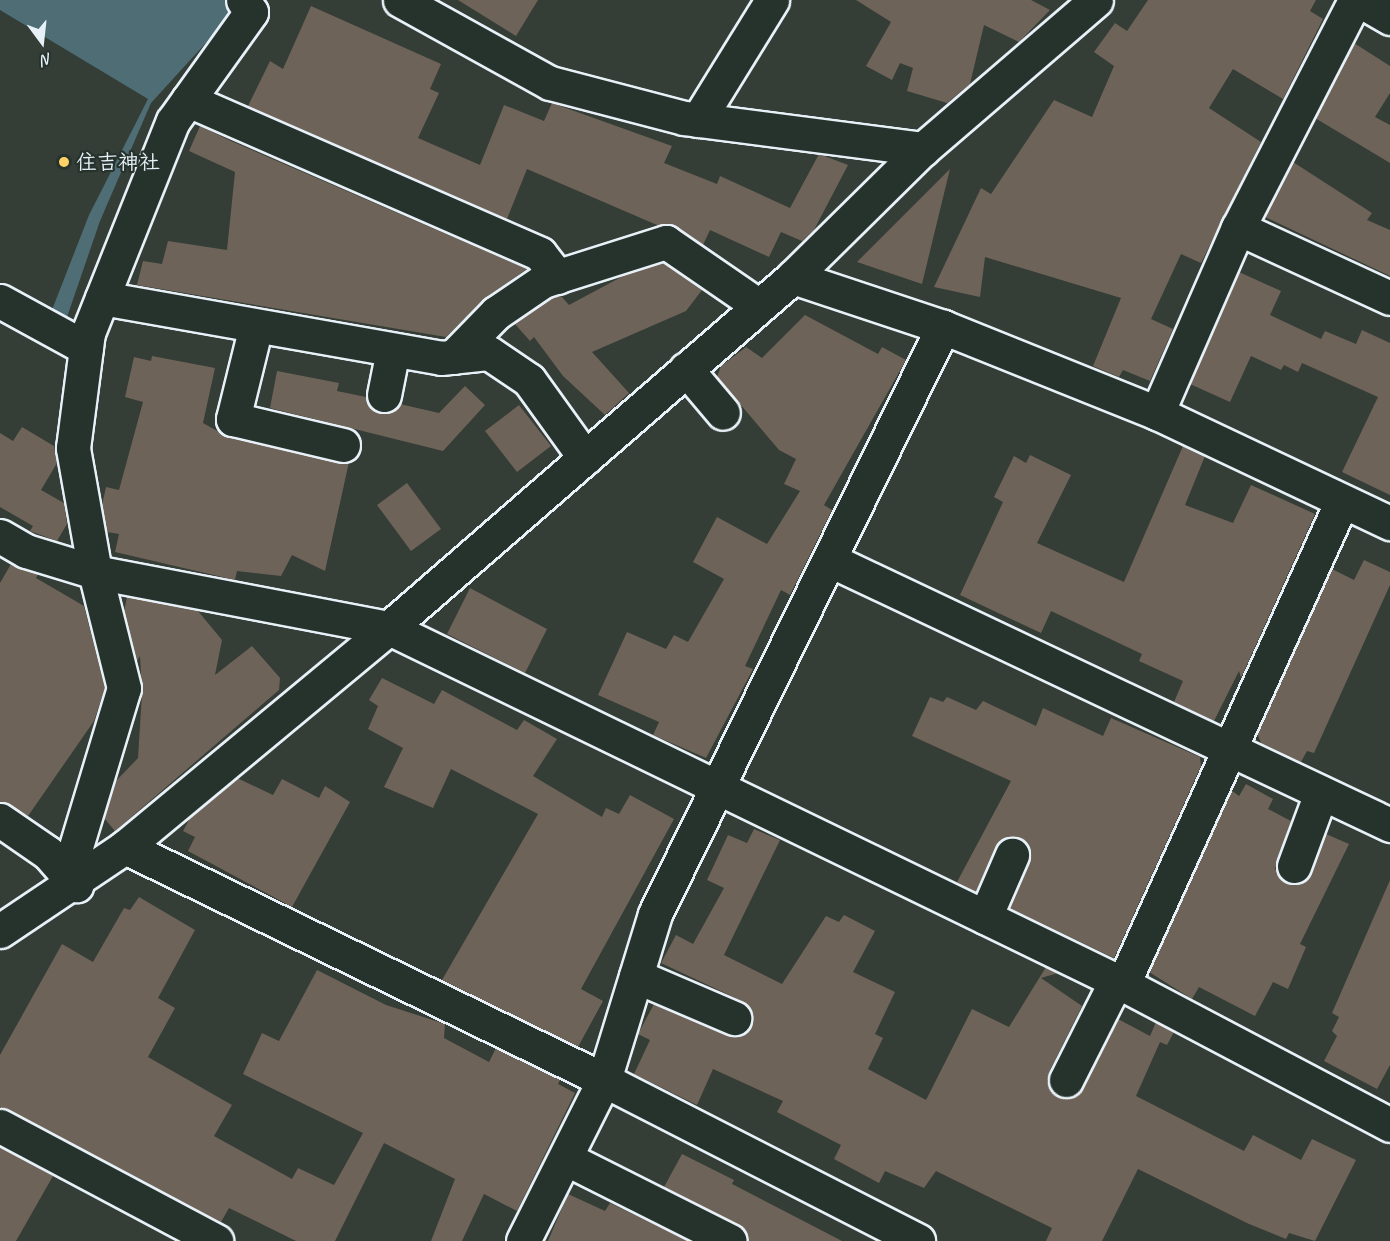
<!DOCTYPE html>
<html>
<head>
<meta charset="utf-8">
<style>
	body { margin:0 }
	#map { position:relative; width:1390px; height:1241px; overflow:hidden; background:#343d36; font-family:Caveat,"Klee One",sans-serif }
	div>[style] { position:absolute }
	.water>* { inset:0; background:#4e6d75 }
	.building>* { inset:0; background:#6e6358 }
	.roads { filter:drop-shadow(2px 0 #e8f1f8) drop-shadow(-2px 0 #e8f1f8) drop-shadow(0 2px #e8f1f8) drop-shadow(0 -2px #e8f1f8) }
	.minor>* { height:33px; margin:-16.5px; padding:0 16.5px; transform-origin:16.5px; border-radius:16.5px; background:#26332d }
	.dots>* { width:16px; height:16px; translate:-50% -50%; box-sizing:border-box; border:3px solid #26332d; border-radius:50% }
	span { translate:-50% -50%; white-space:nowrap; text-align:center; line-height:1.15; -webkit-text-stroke:4.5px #26332d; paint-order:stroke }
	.poi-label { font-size:21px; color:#e8f1f8; font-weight:700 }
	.left { translate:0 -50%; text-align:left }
	.north { position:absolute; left:12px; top:12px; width:60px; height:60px; -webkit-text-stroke:4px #26332d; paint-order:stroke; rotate:165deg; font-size:16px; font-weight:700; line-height:24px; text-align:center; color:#e8f1f8 }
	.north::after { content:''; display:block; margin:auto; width:21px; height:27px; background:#e8f1f8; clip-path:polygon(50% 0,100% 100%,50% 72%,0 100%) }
</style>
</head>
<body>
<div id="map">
	<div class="water">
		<div style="clip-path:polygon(0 0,228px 0,235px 11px,151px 103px,100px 221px,65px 323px,50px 315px,89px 215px,148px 99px,0 10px)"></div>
	</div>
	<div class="building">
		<div style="clip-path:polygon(458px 0,538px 0,516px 36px)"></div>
		<div style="clip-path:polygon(856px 0,1031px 0,1050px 10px,1019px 42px,984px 25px,970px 84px,947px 103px,907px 91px,913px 68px,900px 63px,892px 80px,866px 66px,891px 22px)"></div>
		<div style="clip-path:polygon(1148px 0,1316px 0,1310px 11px,1323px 19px,1283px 99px,1233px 69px,1209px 108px,1261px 142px,1201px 263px,1181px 254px,1151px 319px,1173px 329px,1150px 381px,1123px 370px,1119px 377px,1093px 366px,1121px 298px,985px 257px,980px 297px,934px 287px,981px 188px,991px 194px,1054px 100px,1092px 117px,1114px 66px,1094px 52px,1115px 23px,1127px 31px)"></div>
		<div style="clip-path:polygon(311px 6px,441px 64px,430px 89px,439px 93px,418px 138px,480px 165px,504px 105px,544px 121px,552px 103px,672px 146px,664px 163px,717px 184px,720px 176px,790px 208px,819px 154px,848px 165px,814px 230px,802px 241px,781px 232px,769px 257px,710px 230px,703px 245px,676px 226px,657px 225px,527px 169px,507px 219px,248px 106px,270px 61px,283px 69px)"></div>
		<div style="clip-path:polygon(1354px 43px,1390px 66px,1390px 93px,1375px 117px,1390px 125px,1390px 163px,1315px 118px)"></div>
		<div style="clip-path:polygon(200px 126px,231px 141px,527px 269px,485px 298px,446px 337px,137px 285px,143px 261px,162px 264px,168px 241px,227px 250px,235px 172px,189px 151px)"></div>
		<div style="clip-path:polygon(1293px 162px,1372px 213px,1367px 220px,1390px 230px,1390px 276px,1265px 217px)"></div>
		<div style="clip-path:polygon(950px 169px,922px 284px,857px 262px)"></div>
		<div style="clip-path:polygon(663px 263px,702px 290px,686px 311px,592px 352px,629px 393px,605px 415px,563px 376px,534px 337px,530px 341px,514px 323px,551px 298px,561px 296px,569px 305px,625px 275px)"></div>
		<div style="clip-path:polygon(1239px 272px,1281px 291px,1270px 315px,1321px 339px,1325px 331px,1356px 344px,1362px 330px,1390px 343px,1390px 495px,1342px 472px,1378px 397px,1302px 363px,1298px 372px,1284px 365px,1281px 370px,1251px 356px,1230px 402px,1190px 384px)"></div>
		<div style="clip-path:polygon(805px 315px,878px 354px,882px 347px,906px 360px,824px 505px,832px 510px,790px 595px,781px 590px,745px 666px,753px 669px,706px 758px,653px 735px,659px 722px,598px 695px,627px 632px,666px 649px,674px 635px,688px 642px,724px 579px,693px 562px,717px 517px,767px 544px,800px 491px,784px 484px,796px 459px,779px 450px,717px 377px,721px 366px,746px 347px,762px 358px)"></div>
		<div style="clip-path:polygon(152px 356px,215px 368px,203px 423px,228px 437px,349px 462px,325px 571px,292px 555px,281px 576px,237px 571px,235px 580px,115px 552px,119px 534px,107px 532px,102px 505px,106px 487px,119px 490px,143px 402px,125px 397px,134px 357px,151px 361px)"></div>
		<div style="clip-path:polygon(277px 371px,339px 383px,337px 391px,366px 397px,381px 413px,400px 404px,439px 413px,465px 386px,485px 405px,443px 451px,270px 408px)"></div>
		<div style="clip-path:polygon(519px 405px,551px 446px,517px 472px,485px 431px)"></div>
		<div style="clip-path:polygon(22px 427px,54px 446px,57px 463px,41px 490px,64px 503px,67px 524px,57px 541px,30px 531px,33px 526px,0 507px,0 433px,13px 441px)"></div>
		<div style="clip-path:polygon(1183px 446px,1205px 456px,1185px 505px,1233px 523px,1251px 485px,1315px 514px,1241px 678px,1239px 671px,1214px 721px,1174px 702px,1183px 681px,1139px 661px,1142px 654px,1051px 611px,1041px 633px,960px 595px,1003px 502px,994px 497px,1014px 456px,1026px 463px,1030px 455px,1071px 475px,1037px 543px,1124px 582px)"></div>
		<div style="clip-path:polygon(407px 483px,441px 529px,411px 551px,377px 505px)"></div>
		<div style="clip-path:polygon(1364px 560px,1390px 572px,1390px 585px,1314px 753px,1307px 751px,1301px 762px,1261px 743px,1257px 733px,1332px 569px,1354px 580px)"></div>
		<div style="clip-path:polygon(11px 564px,38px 574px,36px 578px,84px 606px,105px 688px,94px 721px,28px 816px,0 802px,0 583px)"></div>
		<div style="clip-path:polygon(470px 588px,547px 629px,525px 673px,447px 634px)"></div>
		<div style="clip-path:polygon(127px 597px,198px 611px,222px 640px,215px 675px,252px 646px,280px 678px,279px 690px,115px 831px,104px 818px,115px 782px,138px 758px,142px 693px,140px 656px,137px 661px,124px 611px)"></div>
		<div style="clip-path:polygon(382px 678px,434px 704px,442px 690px,517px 730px,524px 720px,557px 739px,533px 776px,602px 817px,606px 808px,619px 814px,630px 795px,674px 819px,581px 989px,603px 1001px,578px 1047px,442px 980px,538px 814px,451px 769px,433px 808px,384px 787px,403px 748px,368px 729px,378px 706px,369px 700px)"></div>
		<div style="clip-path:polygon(930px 697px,943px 702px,947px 697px,976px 710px,983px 701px,1036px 726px,1043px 708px,1103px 736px,1111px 718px,1200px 757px,1201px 766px,1114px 958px,1009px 908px,1029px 862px,1027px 844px,1020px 838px,1000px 840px,976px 892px,957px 882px,1011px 781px,912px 736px)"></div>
		<div style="clip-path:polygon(237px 778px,273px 795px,282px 779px,319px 798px,325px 786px,350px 802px,292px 907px,188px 851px,195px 837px,183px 831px,191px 816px)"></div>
		<div style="clip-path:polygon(1246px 784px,1273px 799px,1268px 809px,1291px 821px,1275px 869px,1287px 883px,1306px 880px,1326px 834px,1349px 844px,1300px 944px,1306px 947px,1288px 989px,1273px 982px,1255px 1016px,1199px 987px,1192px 999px,1149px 972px,1231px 790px,1239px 796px)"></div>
		<div style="clip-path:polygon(754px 829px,780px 840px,724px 955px,782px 984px,826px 916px,839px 922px,844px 915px,875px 931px,853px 972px,895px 992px,875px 1034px,883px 1038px,868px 1069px,926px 1100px,972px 1009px,1009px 1027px,1046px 967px,1058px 973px,1041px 978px,1082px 1006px,1049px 1072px,1047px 1082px,1057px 1096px,1068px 1099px,1082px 1089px,1118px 1019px,1150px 1036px,1156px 1022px,1174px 1032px,1167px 1045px,1160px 1042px,1136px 1096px,1244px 1151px,1253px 1135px,1301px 1160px,1312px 1139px,1356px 1160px,1315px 1241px,1289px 1233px,1286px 1239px,1249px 1224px,1138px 1169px,1102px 1241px,1046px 1241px,1052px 1228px,936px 1171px,924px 1188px,885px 1171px,879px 1183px,834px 1159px,841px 1145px,777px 1112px,783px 1101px,713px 1069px,697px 1105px,634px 1074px,650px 1040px,638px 1034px,654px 1004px,727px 1035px,745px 1033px,751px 1026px,752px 1015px,742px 1001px,661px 963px,676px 935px,693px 944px,724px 888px,707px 880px,728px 835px,747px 843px)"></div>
		<div style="clip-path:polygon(1390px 880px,1390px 1065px,1377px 1089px,1324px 1061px,1337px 1036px,1332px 1031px,1339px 1017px,1332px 1013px)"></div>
		<div style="clip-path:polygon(139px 897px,195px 930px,158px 998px,175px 1008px,148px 1057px,232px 1105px,214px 1136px,292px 1179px,298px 1168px,334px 1185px,363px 1133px,243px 1074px,262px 1033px,279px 1041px,317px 970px,386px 1005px,445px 1024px,444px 1038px,489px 1062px,496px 1048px,560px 1080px,558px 1084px,575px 1093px,517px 1211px,484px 1194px,462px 1241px,431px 1241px,455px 1179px,384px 1143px,335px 1241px,296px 1241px,229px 1208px,221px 1222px,0 1107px,0 1055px,62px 944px,93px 962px,124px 908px,130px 910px)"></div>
		<div style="clip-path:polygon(0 1147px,53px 1176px,16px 1241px,0 1241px)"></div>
		<div style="clip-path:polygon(682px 1154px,734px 1180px,732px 1184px,842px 1241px,749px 1241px,738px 1224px,664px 1187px)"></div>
		<div style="clip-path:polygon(568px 1194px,605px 1211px,610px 1203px,688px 1241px,548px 1241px)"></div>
	</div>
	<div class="roads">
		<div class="minor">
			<div style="left:400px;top:0;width:171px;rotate:29deg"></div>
			<div style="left:550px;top:83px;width:138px;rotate:14.6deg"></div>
			<div style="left:684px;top:118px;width:241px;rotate:7.4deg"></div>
			<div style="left:1359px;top:0;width:36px;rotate:30deg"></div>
			<div style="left:188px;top:100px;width:384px;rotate:23.6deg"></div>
			<div style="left:540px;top:254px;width:29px;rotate:52deg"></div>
			<div style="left:698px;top:120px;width:141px;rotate:-58.3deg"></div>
			<div style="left:1238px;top:228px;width:167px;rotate:24.7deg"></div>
			<div style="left:793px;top:277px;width:158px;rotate:18.4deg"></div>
			<div style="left:943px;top:327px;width:231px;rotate:21.9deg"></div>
			<div style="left:1157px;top:413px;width:258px;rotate:25.3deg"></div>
			<div style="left:102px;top:298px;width:344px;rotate:10deg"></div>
			<div style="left:441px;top:358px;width:48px;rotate:-5.9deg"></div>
			<div style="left:489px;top:353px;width:48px;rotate:34deg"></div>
			<div style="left:529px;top:380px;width:96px;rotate:54.3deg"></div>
			<div style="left:0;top:301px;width:98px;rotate:28.7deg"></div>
			<div style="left:256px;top:326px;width:96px;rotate:103.9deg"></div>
			<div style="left:233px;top:419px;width:113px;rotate:13.3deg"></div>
			<div style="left:453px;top:357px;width:62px;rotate:-45.7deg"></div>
			<div style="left:496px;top:313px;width:57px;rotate:-34.2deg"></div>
			<div style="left:543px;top:281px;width:129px;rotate:-17.6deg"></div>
			<div style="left:666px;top:242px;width:113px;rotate:34.5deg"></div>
			<div style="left:686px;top:369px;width:57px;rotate:49.9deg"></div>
			<div style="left:384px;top:395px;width:46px;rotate:-78.7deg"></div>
			<div style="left:1157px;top:413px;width:202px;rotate:-66.4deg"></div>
			<div style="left:1238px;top:228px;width:256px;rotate:-62.8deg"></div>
			<div style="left:0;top:536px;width:30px;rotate:30deg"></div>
			<div style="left:26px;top:551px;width:72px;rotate:16.9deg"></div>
			<div style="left:95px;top:572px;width:299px;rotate:10.8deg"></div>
			<div style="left:389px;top:628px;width:816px;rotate:25.87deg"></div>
			<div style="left:1123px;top:984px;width:302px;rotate:27.8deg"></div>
			<div style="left:830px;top:560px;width:620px;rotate:25.32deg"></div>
			<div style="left:0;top:820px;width:58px;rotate:34.5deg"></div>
			<div style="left:48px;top:853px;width:43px;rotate:48.8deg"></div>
			<div style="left:125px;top:847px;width:533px;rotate:25.94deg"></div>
			<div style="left:604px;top:1080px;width:353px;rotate:27.1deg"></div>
			<div style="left:1294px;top:866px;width:78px;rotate:-69.7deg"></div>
			<div style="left:76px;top:885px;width:35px;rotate:-92deg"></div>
			<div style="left:75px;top:850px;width:169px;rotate:-73.2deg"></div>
			<div style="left:124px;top:688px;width:120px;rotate:-104deg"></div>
			<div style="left:95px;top:572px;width:126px;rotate:-100.1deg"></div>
			<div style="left:73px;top:448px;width:116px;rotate:-82.6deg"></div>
			<div style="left:88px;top:333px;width:228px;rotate:-68.2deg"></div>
			<div style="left:173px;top:121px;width:134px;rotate:-54.4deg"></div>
			<div style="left:251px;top:12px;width:14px;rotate:-124deg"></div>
			<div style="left:985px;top:917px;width:68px;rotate:-66.5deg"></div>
			<div style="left:0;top:931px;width:151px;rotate:-33.9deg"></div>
			<div style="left:125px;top:847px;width:343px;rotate:-39.7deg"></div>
			<div style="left:389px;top:628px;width:535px;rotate:-40.98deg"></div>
			<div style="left:793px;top:277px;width:182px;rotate:-44.6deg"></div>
			<div style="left:923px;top:149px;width:228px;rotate:-40.7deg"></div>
			<div style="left:636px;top:976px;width:107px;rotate:23.2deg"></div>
			<div style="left:1123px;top:984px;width:530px;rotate:-65.61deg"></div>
			<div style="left:1066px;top:1080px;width:111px;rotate:-63.2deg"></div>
			<div style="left:0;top:1126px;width:245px;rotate:28deg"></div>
			<div style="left:567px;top:1159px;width:182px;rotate:26.7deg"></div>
			<div style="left:523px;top:1241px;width:180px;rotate:-63.3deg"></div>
			<div style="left:604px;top:1080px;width:174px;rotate:-72.9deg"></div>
			<div style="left:655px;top:914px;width:654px;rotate:-63.87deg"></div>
		</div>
	</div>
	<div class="dots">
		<div style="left:64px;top:162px;background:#ffd166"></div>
	</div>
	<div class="poi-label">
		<span class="left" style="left:76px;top:162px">住吉神社</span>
	</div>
	<div class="north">N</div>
</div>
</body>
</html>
